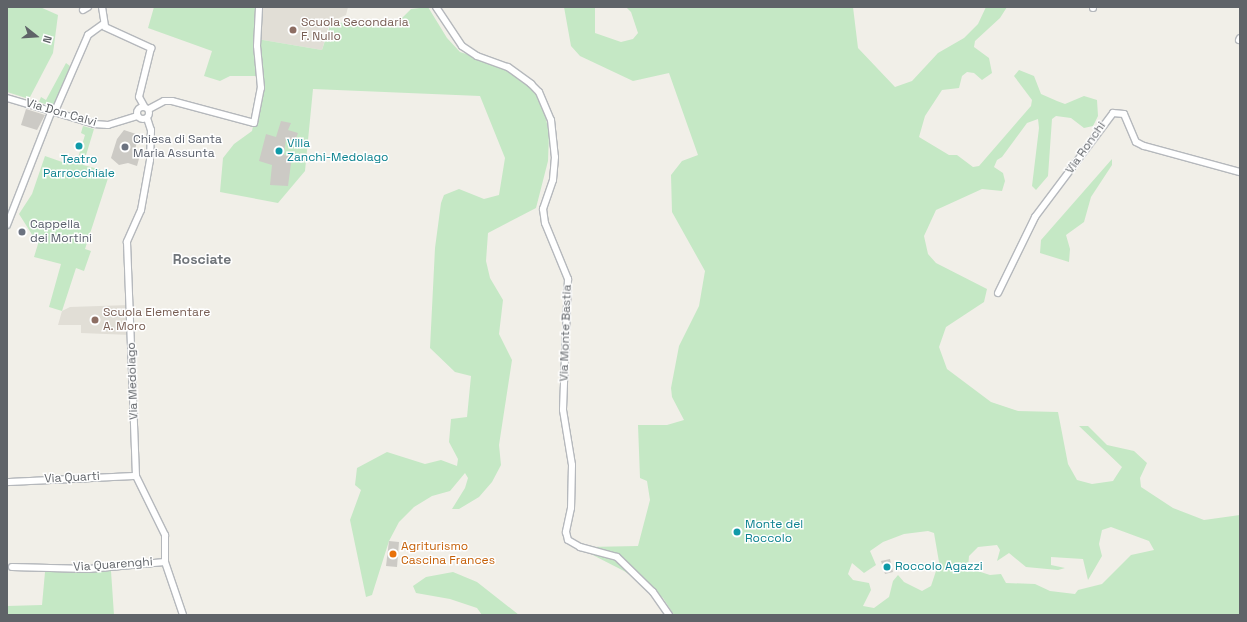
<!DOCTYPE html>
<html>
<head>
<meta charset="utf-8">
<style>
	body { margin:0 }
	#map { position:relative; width:1247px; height:622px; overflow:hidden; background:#f1efe8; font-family:"Space Grotesk",sans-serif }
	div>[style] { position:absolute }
	.education>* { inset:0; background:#e1ded6 }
	.green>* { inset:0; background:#c5e8c5 }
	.building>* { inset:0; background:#cccac5 }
	.roads { filter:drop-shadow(1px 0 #b5b8bc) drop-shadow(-1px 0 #b5b8bc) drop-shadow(0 1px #b5b8bc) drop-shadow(0 -1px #b5b8bc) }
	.minor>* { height:6px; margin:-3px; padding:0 3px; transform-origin:3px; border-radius:3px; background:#fff }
	.minor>.ring { margin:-3px; padding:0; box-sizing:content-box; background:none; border:6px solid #fff; border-radius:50% }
	.dots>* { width:11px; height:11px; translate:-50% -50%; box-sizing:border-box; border:2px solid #fff; border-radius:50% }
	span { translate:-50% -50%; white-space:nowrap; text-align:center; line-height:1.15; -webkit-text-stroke:3px #fff; paint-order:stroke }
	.education-label { font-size:12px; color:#785e54 }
	.left { translate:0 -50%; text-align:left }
	.street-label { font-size:12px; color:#5f6368 }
	.worship-label { font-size:12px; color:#5b616d }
	.culture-label { font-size:12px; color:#0d838f }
	.food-label { font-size:12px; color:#c56008 }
	.quarter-label { font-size:14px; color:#70757a; font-weight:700 }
	.frame { position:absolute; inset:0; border:8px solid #5f6368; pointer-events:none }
	.north { position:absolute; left:16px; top:16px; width:40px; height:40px; -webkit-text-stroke:3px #fff; paint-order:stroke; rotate:107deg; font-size:11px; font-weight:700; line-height:16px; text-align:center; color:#5f6368 }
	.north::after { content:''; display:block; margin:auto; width:14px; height:18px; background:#5f6368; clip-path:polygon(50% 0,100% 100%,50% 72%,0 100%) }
</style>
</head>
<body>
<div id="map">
	<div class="education">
		<div style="clip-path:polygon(261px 7px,348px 7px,346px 15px,330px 22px,322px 50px,257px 39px)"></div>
		<div style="clip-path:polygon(129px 305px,131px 335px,81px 333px,81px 325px,58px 325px,62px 311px,70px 307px)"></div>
	</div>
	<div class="green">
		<div style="clip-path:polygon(7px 7px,40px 7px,58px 15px,53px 53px,29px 99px,7px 92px)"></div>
		<div style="clip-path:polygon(154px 7px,257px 7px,257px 76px,230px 76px,220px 81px,204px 76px,212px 51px,148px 28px)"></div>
		<div style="clip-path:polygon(428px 7px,447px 38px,460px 52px,489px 61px,516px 76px,530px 87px,543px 103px,549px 134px,548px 161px,536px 208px,488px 233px,486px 261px,490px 278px,503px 300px,499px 334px,512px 360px,499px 445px,501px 465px,492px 482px,479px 497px,459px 509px,452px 509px,465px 488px,468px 478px,465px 473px,450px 491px,432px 496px,414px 507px,399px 522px,389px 541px,372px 595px,366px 597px,350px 520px,361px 490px,355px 485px,357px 468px,387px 452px,425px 464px,441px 460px,457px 466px,458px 459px,449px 442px,451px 419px,467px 417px,471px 376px,455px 372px,430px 348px,435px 248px,441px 203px,444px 195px,459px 189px,484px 199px,499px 195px,505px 158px,480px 96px,313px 89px,305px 171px,278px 203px,220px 192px,223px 158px,234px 144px,252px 131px,261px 88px,257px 39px,322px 50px,331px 22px,377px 25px,397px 23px,411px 9px)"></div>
		<div style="clip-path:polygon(evenodd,564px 7px,595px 7px,595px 33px,621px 42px,633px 39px,638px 33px,631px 12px,626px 7px,853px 7px,858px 48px,895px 87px,912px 81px,938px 53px,964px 38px,978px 24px,986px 7px,1007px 7px,1000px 18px,975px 41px,974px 47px,989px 58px,992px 73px,982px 80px,974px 73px,967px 72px,962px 76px,959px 88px,942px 90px,925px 116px,919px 137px,949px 155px,957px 155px,973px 167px,979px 166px,1031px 106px,1032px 100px,1014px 76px,1019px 70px,1034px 76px,1041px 94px,1057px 101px,1065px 104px,1084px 96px,1097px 100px,1098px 116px,1093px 126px,1084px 128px,1071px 118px,1056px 116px,1052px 119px,1048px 176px,1036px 190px,1032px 186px,1039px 128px,1038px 119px,1027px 123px,1002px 157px,997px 160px,994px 167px,1003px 173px,1005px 181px,1002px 191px,982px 189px,936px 210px,924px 236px,928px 254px,936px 263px,987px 289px,984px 302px,946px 327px,939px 347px,947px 369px,991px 402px,1018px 411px,1058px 412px,1068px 464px,1077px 480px,1092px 484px,1113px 481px,1122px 467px,1079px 426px,1088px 426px,1107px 445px,1134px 451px,1147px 463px,1140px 478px,1141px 487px,1173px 508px,1204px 520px,1240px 515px,1240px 615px,674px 615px,663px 598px,624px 571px,583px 550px,588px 547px,638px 546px,650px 500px,647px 481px,640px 478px,638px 425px,667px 425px,684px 420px,672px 397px,671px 388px,679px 346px,699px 306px,705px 271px,672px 212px,671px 175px,682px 161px,698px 155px,669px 73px,633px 81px,580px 56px,571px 46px,564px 7px,1111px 527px,1149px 541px,1154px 550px,1131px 555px,1102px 584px,1078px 590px,1075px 594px,1050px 591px,1035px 584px,1006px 583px,1001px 574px,990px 575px,968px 568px,969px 556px,978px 547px,997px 545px,1000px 550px,997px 561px,1009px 553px,1026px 567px,1058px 570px,1065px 568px,1051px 565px,1051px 557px,1083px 559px,1088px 580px,1102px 556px,1099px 544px,1102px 530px,1111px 527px,564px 7px,928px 531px,934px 533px,939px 562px,931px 586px,922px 591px,904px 582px,898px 575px,893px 581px,889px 597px,874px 608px,863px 606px,871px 590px,869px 583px,853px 580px,848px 574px,852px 563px,864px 573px,876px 565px,870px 551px,883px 542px,904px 534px,928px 531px)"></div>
		<div style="clip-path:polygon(66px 63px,70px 66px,54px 107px,39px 102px,41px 97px,46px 100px)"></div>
		<div style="clip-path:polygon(83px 126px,94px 129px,83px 165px,110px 172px,85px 249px,91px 251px,84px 271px,76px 268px,62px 311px,49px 307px,61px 264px,34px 257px,38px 244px,19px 214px,32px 194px,45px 156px,65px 163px,68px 157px,77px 161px,85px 135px,81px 133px)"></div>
		<div style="clip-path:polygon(1112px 159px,1112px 165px,1091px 197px,1084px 222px,1066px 235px,1070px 249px,1069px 262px,1040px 253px,1041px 240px)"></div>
		<div style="clip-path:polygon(111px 571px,114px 615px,7px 615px,7px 606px,42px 605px,45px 572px)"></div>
		<div style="clip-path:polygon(453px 572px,477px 582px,519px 615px,482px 615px,477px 608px,450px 599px,416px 593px,413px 586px,426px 577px)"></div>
	</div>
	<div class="building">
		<div style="clip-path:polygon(26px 109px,45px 115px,37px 130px,21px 125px)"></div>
		<div style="clip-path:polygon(281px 121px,291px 123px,288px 130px,298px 133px,295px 141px,286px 138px,284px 155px,292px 156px,288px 186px,270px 185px,272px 165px,259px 161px,266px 134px,276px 137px)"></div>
		<div style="clip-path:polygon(124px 130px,139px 135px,134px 153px,140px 155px,137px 166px,128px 163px,119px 165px,111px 158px,117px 139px)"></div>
		<div style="clip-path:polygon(389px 541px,399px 542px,397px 567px,386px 566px)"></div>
		<div style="clip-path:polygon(890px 559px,893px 572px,885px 574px,881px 561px)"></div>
	</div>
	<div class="roads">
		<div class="minor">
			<div style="left:102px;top:7px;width:20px;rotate:81deg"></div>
			<div style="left:105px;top:27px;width:51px;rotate:24.5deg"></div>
			<div style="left:151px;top:48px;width:50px;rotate:103.8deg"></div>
			<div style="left:139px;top:97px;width:10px;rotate:61deg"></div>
			<div style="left:436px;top:7px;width:47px;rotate:56.3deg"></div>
			<div style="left:462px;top:46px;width:18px;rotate:34deg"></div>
			<div style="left:477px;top:56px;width:33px;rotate:20deg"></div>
			<div style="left:508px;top:67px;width:29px;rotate:36deg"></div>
			<div style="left:531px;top:84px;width:11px;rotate:45deg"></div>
			<div style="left:539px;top:92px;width:30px;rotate:67deg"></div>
			<div style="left:551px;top:120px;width:37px;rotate:84deg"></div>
			<div style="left:555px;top:157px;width:23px;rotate:95deg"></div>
			<div style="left:553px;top:180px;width:31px;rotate:109deg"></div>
			<div style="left:543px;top:209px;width:14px;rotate:82deg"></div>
			<div style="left:545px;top:223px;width:61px;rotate:67.7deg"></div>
			<div style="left:568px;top:279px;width:131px;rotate:92.2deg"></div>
			<div style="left:563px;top:410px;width:56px;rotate:80.7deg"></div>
			<div style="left:572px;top:465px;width:43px;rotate:91.3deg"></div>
			<div style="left:571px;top:508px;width:25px;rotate:102deg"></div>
			<div style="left:566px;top:532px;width:8px;rotate:76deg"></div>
			<div style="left:568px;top:540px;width:14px;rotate:30deg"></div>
			<div style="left:580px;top:547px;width:38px;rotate:15deg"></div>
			<div style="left:617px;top:557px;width:50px;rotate:44.2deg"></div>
			<div style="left:653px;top:592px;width:28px;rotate:55deg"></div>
			<div style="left:1093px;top:8px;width:1px;rotate:-90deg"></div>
			<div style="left:83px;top:10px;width:6px;rotate:-31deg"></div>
			<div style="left:1239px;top:40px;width:2px;rotate:-63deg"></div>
			<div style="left:7px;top:98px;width:91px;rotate:16.6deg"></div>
			<div style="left:94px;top:124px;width:14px;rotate:4deg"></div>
			<div style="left:108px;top:125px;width:31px;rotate:-17deg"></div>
			<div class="ring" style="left:137px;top:107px;width:6px;height:6px"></div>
			<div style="left:149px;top:109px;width:17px;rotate:-28deg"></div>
			<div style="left:164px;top:101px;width:8px"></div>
			<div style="left:172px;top:101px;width:85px;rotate:15deg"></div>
			<div style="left:254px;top:123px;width:36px;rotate:-79deg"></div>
			<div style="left:261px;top:88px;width:42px;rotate:-95.4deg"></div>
			<div style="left:257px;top:46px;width:39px;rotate:-87deg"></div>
			<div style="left:55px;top:111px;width:83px;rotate:-66.5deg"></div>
			<div style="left:88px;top:35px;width:19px;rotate:-36deg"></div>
			<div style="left:147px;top:118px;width:13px;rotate:72deg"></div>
			<div style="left:151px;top:130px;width:30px;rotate:92deg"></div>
			<div style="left:150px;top:160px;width:51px;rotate:100.2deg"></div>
			<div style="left:141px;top:210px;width:35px;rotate:114deg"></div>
			<div style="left:127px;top:242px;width:234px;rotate:87.8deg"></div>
			<div style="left:136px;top:476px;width:66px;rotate:63.8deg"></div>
			<div style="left:165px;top:535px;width:27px;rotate:90deg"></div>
			<div style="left:165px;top:562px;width:56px;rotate:71.2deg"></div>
			<div style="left:7px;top:225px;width:123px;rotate:-68.6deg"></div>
			<div style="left:998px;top:293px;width:85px;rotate:-64deg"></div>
			<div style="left:1035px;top:217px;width:130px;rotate:-53.1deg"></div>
			<div style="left:1113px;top:113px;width:11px;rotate:5deg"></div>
			<div style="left:1124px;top:114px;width:30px;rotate:67deg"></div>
			<div style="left:1136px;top:142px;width:9px;rotate:27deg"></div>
			<div style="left:1144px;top:146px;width:99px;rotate:15.2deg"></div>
			<div style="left:7px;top:482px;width:129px;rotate:-2.7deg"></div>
			<div style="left:12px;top:567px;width:76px;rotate:1.5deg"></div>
			<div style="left:88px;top:569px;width:77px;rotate:-5.2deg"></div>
		</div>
	</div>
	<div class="dots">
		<div style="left:293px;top:30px;background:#8d6e63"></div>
		<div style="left:79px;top:146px;background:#0f9aa8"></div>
		<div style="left:125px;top:147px;background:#6b7280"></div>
		<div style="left:279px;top:151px;background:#0f9aa8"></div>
		<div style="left:22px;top:232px;background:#6b7280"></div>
		<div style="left:95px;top:320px;background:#8d6e63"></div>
		<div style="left:737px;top:532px;background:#0f9aa8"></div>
		<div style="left:393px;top:554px;background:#e8710a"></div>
		<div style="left:887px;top:567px;background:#0f9aa8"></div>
	</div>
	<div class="education-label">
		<span class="left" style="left:301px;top:30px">Scuola Secondaria<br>F. Nullo</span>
		<span class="left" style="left:103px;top:320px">Scuola Elementare<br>A. Moro</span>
	</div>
	<div class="street-label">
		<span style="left:61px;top:113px;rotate:16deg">Via Don Calvi</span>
		<span style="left:1086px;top:148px;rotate:-55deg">Via Ronchi</span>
		<span style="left:566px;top:333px;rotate:-88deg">Via Monte Bastia</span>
		<span style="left:133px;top:381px;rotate:-92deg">Via Medolago</span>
		<span style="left:72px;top:478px;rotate:-3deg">Via Quarti</span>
		<span style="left:113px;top:565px;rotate:-4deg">Via Quarenghi</span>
	</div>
	<div class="worship-label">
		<span class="left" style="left:133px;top:147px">Chiesa di Santa<br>Maria Assunta</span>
		<span class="left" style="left:30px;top:232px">Cappella<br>dei Mortini</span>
	</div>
	<div class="culture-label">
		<span class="left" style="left:287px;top:151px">Villa<br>Zanchi-Medolago</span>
		<span style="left:79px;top:167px">Teatro<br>Parrocchiale</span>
		<span class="left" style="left:745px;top:532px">Monte del<br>Roccolo</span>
		<span class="left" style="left:895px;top:567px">Roccolo Agazzi</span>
	</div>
	<div class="food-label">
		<span class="left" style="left:401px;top:554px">Agriturismo<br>Cascina Frances</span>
	</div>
	<div class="quarter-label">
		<span style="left:202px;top:259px">Rosciate</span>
	</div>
	<div class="frame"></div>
	<div class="north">N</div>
</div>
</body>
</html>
